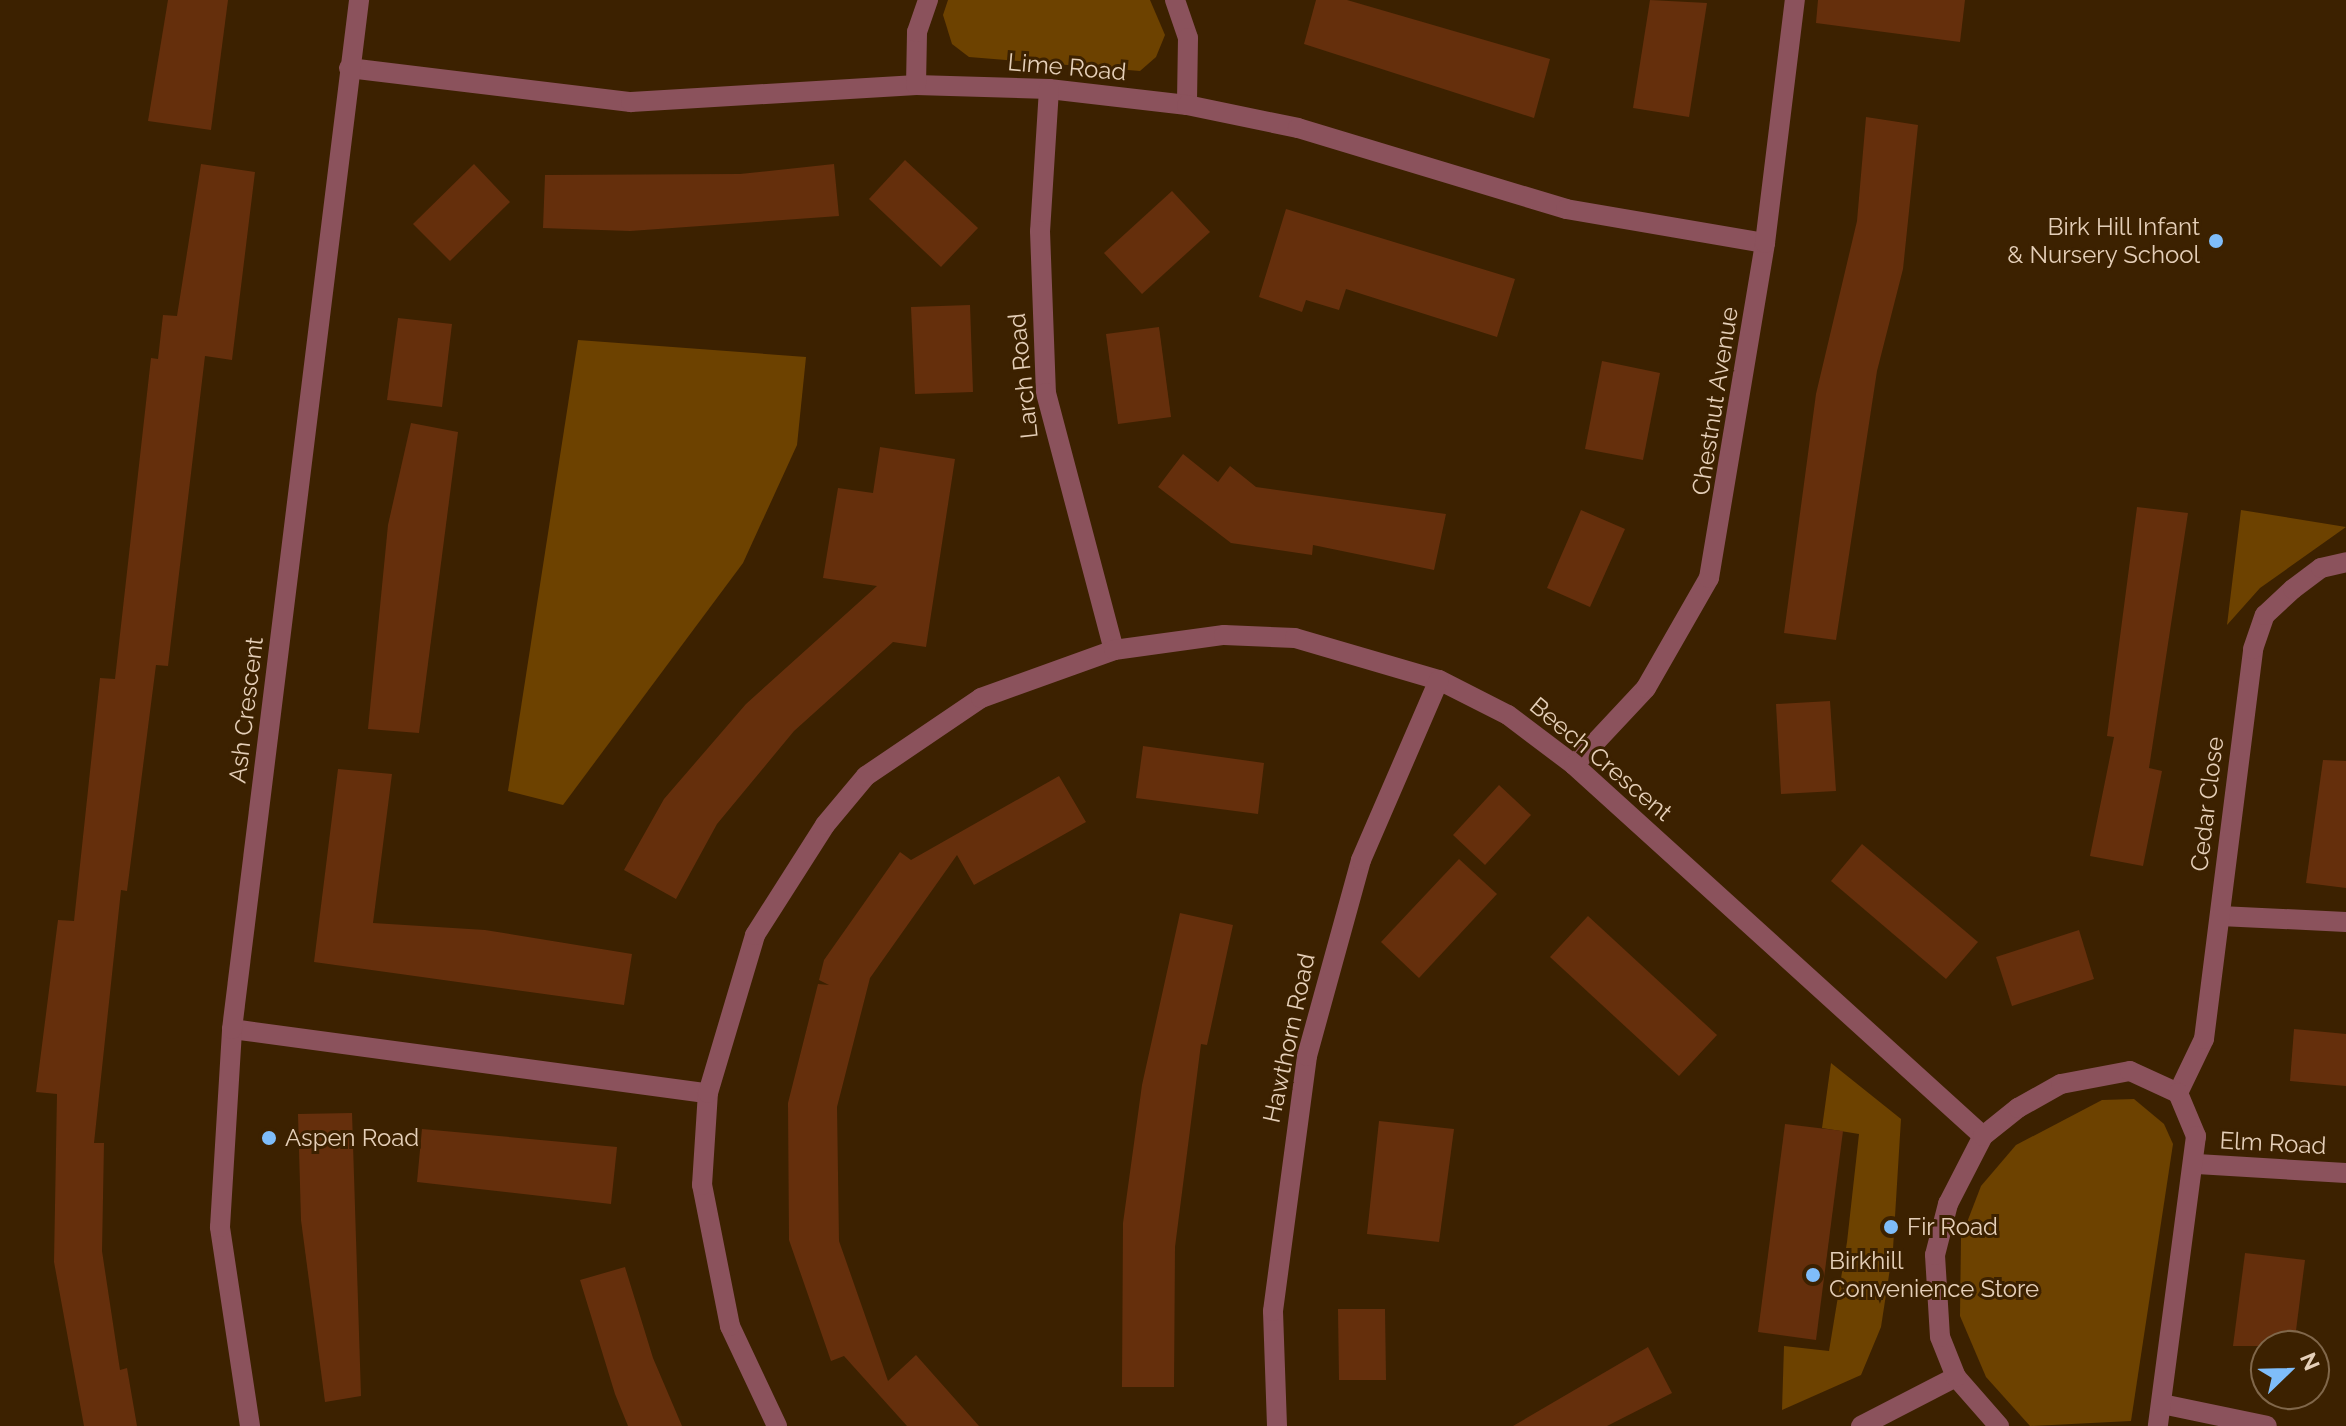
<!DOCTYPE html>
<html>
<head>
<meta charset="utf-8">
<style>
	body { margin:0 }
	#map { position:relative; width:2346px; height:1426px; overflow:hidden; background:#3c2100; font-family:Raleway,sans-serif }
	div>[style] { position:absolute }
	.green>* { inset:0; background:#6d4200 }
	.building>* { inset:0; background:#652f0c }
	.lane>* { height:20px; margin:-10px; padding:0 10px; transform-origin:10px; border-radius:10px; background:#8b525c }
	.street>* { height:20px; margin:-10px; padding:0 10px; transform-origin:10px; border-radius:10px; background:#8b525c }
	.dots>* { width:22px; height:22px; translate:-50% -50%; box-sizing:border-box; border:4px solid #3c2100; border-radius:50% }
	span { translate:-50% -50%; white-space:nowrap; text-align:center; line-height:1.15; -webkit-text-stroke:6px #3c2100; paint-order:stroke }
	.street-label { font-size:24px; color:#e5cfb8 }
	.poi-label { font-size:24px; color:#e5cfb8 }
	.right { translate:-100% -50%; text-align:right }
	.left { translate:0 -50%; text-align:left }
	.north { position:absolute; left:2250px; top:1330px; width:80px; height:80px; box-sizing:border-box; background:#3c2100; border:2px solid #80674a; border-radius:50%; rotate:67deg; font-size:22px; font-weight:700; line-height:32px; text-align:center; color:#e5cfb8 }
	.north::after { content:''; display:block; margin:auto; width:28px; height:36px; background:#7fbdfa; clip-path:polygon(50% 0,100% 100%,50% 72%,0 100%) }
</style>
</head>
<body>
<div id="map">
	<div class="green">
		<div style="clip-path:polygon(948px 0,1150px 0,1165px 35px,1156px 57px,1140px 71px,969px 57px,952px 44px,943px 15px)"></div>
		<div style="clip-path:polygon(578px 340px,806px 357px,797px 445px,743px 563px,563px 805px,508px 791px)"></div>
		<div style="clip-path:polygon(2241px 510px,2346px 527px,2260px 588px,2227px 625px)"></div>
		<div style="clip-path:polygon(1831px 1063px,1901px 1119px,1893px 1249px,1881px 1327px,1861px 1375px,1782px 1410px,1784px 1346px,1829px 1351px,1847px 1242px,1859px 1134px,1822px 1128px)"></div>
		<div style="clip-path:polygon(2134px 1099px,2164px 1124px,2173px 1144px,2131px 1421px,2030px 1426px,1986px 1377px,1960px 1316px,1961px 1238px,1981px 1186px,2016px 1145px,2102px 1100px)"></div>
	</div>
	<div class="building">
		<div style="clip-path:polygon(168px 0,228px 0,211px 130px,148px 121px)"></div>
		<div style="clip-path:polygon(1316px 0,1347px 0,1550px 59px,1534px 118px,1304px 44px)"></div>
		<div style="clip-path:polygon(1650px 0,1707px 3px,1689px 117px,1633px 108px)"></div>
		<div style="clip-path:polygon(1818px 0,1965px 0,1960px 42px,1816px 23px)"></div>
		<div style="clip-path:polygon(1866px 117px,1918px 125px,1903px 269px,1877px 371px,1836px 640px,1784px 633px,1816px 394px,1857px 221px)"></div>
		<div style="clip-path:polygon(905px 160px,978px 228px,941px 267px,869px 199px)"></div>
		<div style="clip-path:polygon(201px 164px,255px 172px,232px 360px,205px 356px,168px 666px,156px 665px,127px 891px,121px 890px,94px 1143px,104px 1143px,102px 1251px,120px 1370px,127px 1368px,137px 1426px,84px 1426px,54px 1262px,57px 1094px,36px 1092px,58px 920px,74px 921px,100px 678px,115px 679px,151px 358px,158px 359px,163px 315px,177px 316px)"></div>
		<div style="clip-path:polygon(474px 164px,510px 202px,450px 261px,413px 224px)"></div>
		<div style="clip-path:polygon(834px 164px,839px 216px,630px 231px,543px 228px,545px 175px,740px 174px)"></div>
		<div style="clip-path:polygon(1172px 191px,1210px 232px,1142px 294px,1104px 253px)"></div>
		<div style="clip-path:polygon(1286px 209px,1515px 279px,1497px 337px,1346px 289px,1339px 310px,1306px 300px,1302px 312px,1259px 297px)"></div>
		<div style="clip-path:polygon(970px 305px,973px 392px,915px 394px,911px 307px)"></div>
		<div style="clip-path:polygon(398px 318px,452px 324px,442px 407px,387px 400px)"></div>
		<div style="clip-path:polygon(1159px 327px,1171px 417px,1118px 424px,1106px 334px)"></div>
		<div style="clip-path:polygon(1602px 361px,1660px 373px,1643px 460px,1585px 449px)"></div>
		<div style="clip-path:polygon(411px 423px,458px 432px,419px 733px,368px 729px,388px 525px)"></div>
		<div style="clip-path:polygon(880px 447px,955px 459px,926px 647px,893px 642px,794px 731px,717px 824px,676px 899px,624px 870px,664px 799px,746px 704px,877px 586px,823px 578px,838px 488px,873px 493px)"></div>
		<div style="clip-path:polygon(1183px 454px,1218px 482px,1230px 466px,1256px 487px,1446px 514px,1434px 570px,1313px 545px,1312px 555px,1231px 543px,1158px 487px)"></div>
		<div style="clip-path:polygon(2137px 507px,2188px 513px,2149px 768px,2162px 771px,2143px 866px,2090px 856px,2114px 737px,2107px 736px)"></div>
		<div style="clip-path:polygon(1581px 510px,1625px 529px,1590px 607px,1547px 588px)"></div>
		<div style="clip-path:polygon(1830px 701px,1836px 791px,1781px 794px,1776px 704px)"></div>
		<div style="clip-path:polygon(1143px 746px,1264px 763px,1258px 814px,1136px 798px)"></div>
		<div style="clip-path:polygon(2323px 760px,2346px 761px,2346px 888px,2306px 883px)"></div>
		<div style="clip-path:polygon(338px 769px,392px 774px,373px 923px,485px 930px,632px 954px,624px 1005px,314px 962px)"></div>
		<div style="clip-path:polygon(1059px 776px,1086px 822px,974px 885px,957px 855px,870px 978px,837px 1107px,839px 1241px,888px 1381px,916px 1355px,979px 1426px,907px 1426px,844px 1356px,831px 1361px,789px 1240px,788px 1103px,818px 984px,829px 985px,819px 980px,824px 960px,900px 852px,911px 860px)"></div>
		<div style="clip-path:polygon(1499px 785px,1531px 815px,1485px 865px,1453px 835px)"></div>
		<div style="clip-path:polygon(1862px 844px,1978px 942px,1946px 979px,1831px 881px)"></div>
		<div style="clip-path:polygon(1459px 859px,1497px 894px,1419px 978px,1381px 942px)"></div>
		<div style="clip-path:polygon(1180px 913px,1233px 925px,1207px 1045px,1201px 1044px,1175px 1247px,1174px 1387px,1122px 1387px,1123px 1223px,1142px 1085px)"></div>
		<div style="clip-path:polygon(1588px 916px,1717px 1035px,1679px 1076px,1550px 957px)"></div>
		<div style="clip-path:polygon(2079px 930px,2094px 979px,2012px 1006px,1996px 957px)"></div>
		<div style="clip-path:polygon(2294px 1029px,2346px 1034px,2346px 1086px,2290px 1081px)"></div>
		<div style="clip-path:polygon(352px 1113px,361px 1396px,325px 1402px,301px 1220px,298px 1114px)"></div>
		<div style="clip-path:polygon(1379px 1121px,1454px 1129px,1439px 1242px,1367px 1234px)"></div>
		<div style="clip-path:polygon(1785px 1124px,1843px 1131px,1816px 1340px,1758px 1332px)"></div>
		<div style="clip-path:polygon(422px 1129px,617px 1147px,611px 1204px,417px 1182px)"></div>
		<div style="clip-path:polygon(2245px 1253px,2305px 1260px,2294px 1346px,2233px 1346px)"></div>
		<div style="clip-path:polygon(625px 1267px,653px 1358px,682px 1426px,628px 1426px,615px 1394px,580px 1280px)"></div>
		<div style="clip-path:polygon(1338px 1309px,1385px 1309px,1386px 1380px,1339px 1380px)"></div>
		<div style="clip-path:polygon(1648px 1347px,1672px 1393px,1607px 1426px,1513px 1426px)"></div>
	</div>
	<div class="lane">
		<div style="left:2220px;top:916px;width:126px;rotate:2.7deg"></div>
	</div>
	<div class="street">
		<div style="left:1175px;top:0;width:40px;rotate:71.1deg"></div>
		<div style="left:1188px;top:38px;width:67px;rotate:90.9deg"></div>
		<div style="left:349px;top:68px;width:284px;rotate:6.9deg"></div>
		<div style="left:631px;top:102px;width:286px;rotate:-3.4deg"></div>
		<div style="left:916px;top:85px;width:133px;rotate:1.7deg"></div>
		<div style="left:1049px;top:89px;width:139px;rotate:6.6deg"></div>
		<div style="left:1187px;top:105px;width:113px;rotate:11.7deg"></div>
		<div style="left:1298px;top:128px;width:280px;rotate:16.8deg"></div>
		<div style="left:1566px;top:209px;width:202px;rotate:9.7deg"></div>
		<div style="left:916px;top:85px;width:53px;rotate:-88.9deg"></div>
		<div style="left:917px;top:32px;width:34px;rotate:-71deg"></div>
		<div style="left:1049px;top:89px;width:142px;rotate:93.6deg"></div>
		<div style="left:1040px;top:231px;width:162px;rotate:87.9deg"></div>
		<div style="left:1046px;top:393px;width:266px;rotate:75.2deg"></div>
		<div style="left:1574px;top:765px;width:105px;rotate:-46.9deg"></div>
		<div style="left:1646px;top:688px;width:127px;rotate:-60.2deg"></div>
		<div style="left:1709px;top:578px;width:340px;rotate:-80.5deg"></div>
		<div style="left:1765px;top:243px;width:245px;rotate:-83deg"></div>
		<div style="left:232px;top:1029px;width:480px;rotate:7.7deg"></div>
		<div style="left:2178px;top:1093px;width:60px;rotate:-64.3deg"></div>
		<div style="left:2204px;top:1039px;width:393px;rotate:-82.8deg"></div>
		<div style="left:2253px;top:649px;width:36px;rotate:-71deg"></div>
		<div style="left:2265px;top:615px;width:38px;rotate:-43deg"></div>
		<div style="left:2293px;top:589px;width:35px;rotate:-37deg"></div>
		<div style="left:2321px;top:568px;width:26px;rotate:-13deg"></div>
		<div style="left:2197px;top:1164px;width:149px;rotate:3.5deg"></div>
		<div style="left:2162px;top:1404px;width:107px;rotate:11.8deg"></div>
		<div style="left:250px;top:1426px;width:201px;rotate:-98.6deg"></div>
		<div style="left:220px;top:1227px;width:198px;rotate:-86.5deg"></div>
		<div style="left:232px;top:1029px;width:1037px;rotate:-82.96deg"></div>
		<div style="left:777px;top:1426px;width:110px;rotate:-115.2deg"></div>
		<div style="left:730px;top:1326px;width:144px;rotate:-101.2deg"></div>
		<div style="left:702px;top:1185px;width:92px;rotate:-86.3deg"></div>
		<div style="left:708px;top:1093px;width:165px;rotate:-73.4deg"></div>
		<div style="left:755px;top:935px;width:130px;rotate:-57.5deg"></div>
		<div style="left:825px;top:825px;width:64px;rotate:-50.1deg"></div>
		<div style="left:866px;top:776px;width:139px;rotate:-34.1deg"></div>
		<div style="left:981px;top:698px;width:141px;rotate:-19.8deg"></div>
		<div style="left:1114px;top:650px;width:111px;rotate:-7.8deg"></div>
		<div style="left:1224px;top:635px;width:71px;rotate:2.4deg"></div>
		<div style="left:1295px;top:638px;width:150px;rotate:16.3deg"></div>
		<div style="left:1439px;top:680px;width:77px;rotate:26.9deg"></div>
		<div style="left:1508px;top:715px;width:83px;rotate:37.1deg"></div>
		<div style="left:1574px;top:765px;width:552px;rotate:42.21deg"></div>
		<div style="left:1277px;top:1426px;width:115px;rotate:-92deg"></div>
		<div style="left:1273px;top:1311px;width:257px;rotate:-82.4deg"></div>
		<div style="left:1307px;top:1056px;width:203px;rotate:-74.6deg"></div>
		<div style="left:1361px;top:860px;width:196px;rotate:-66.6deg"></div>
		<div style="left:1861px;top:1426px;width:107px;rotate:-27.3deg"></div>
		<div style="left:1999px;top:1426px;width:65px;rotate:-131.3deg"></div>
		<div style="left:1956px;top:1377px;width:43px;rotate:-111.8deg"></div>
		<div style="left:1940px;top:1337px;width:82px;rotate:-93.5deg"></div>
		<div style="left:1935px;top:1255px;width:53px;rotate:-75.7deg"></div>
		<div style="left:1948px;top:1204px;width:76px;rotate:-62.8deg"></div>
		<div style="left:1983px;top:1136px;width:45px;rotate:-38.7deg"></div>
		<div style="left:2018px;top:1108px;width:49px;rotate:-29.2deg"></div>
		<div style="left:2061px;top:1084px;width:70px;rotate:-10.7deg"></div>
		<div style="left:2130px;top:1071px;width:53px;rotate:24.6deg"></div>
		<div style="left:2178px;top:1093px;width:47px;rotate:67.3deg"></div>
		<div style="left:2196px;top:1136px;width:292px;rotate:97.5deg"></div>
	</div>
	<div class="dots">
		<div style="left:2216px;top:241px;background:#7fbdfa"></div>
		<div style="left:269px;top:1138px;background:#7fbdfa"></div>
		<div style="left:1891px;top:1227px;background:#7fbdfa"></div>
		<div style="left:1813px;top:1275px;background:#7fbdfa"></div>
	</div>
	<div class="street-label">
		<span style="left:1067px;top:67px;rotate:5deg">Lime Road</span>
		<span style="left:1023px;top:376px;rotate:-96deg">Larch Road</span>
		<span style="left:1715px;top:401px;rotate:-81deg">Chestnut Avenue</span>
		<span style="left:246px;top:710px;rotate:-83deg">Ash Crescent</span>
		<span style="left:1601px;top:759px;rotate:40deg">Beech Crescent</span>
		<span style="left:2207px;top:804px;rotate:-83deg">Cedar Close</span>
		<span style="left:1289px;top:1038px;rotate:-78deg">Hawthorn Road</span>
		<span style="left:2273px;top:1143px;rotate:3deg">Elm Road</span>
	</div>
	<div class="poi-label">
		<span class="right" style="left:2200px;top:241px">Birk Hill Infant<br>&amp; Nursery School</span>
		<span class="left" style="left:285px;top:1138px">Aspen Road</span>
		<span class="left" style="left:1907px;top:1227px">Fir Road</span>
		<span class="left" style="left:1829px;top:1275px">Birkhill<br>Convenience Store</span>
	</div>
	<div class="north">N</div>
</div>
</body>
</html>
